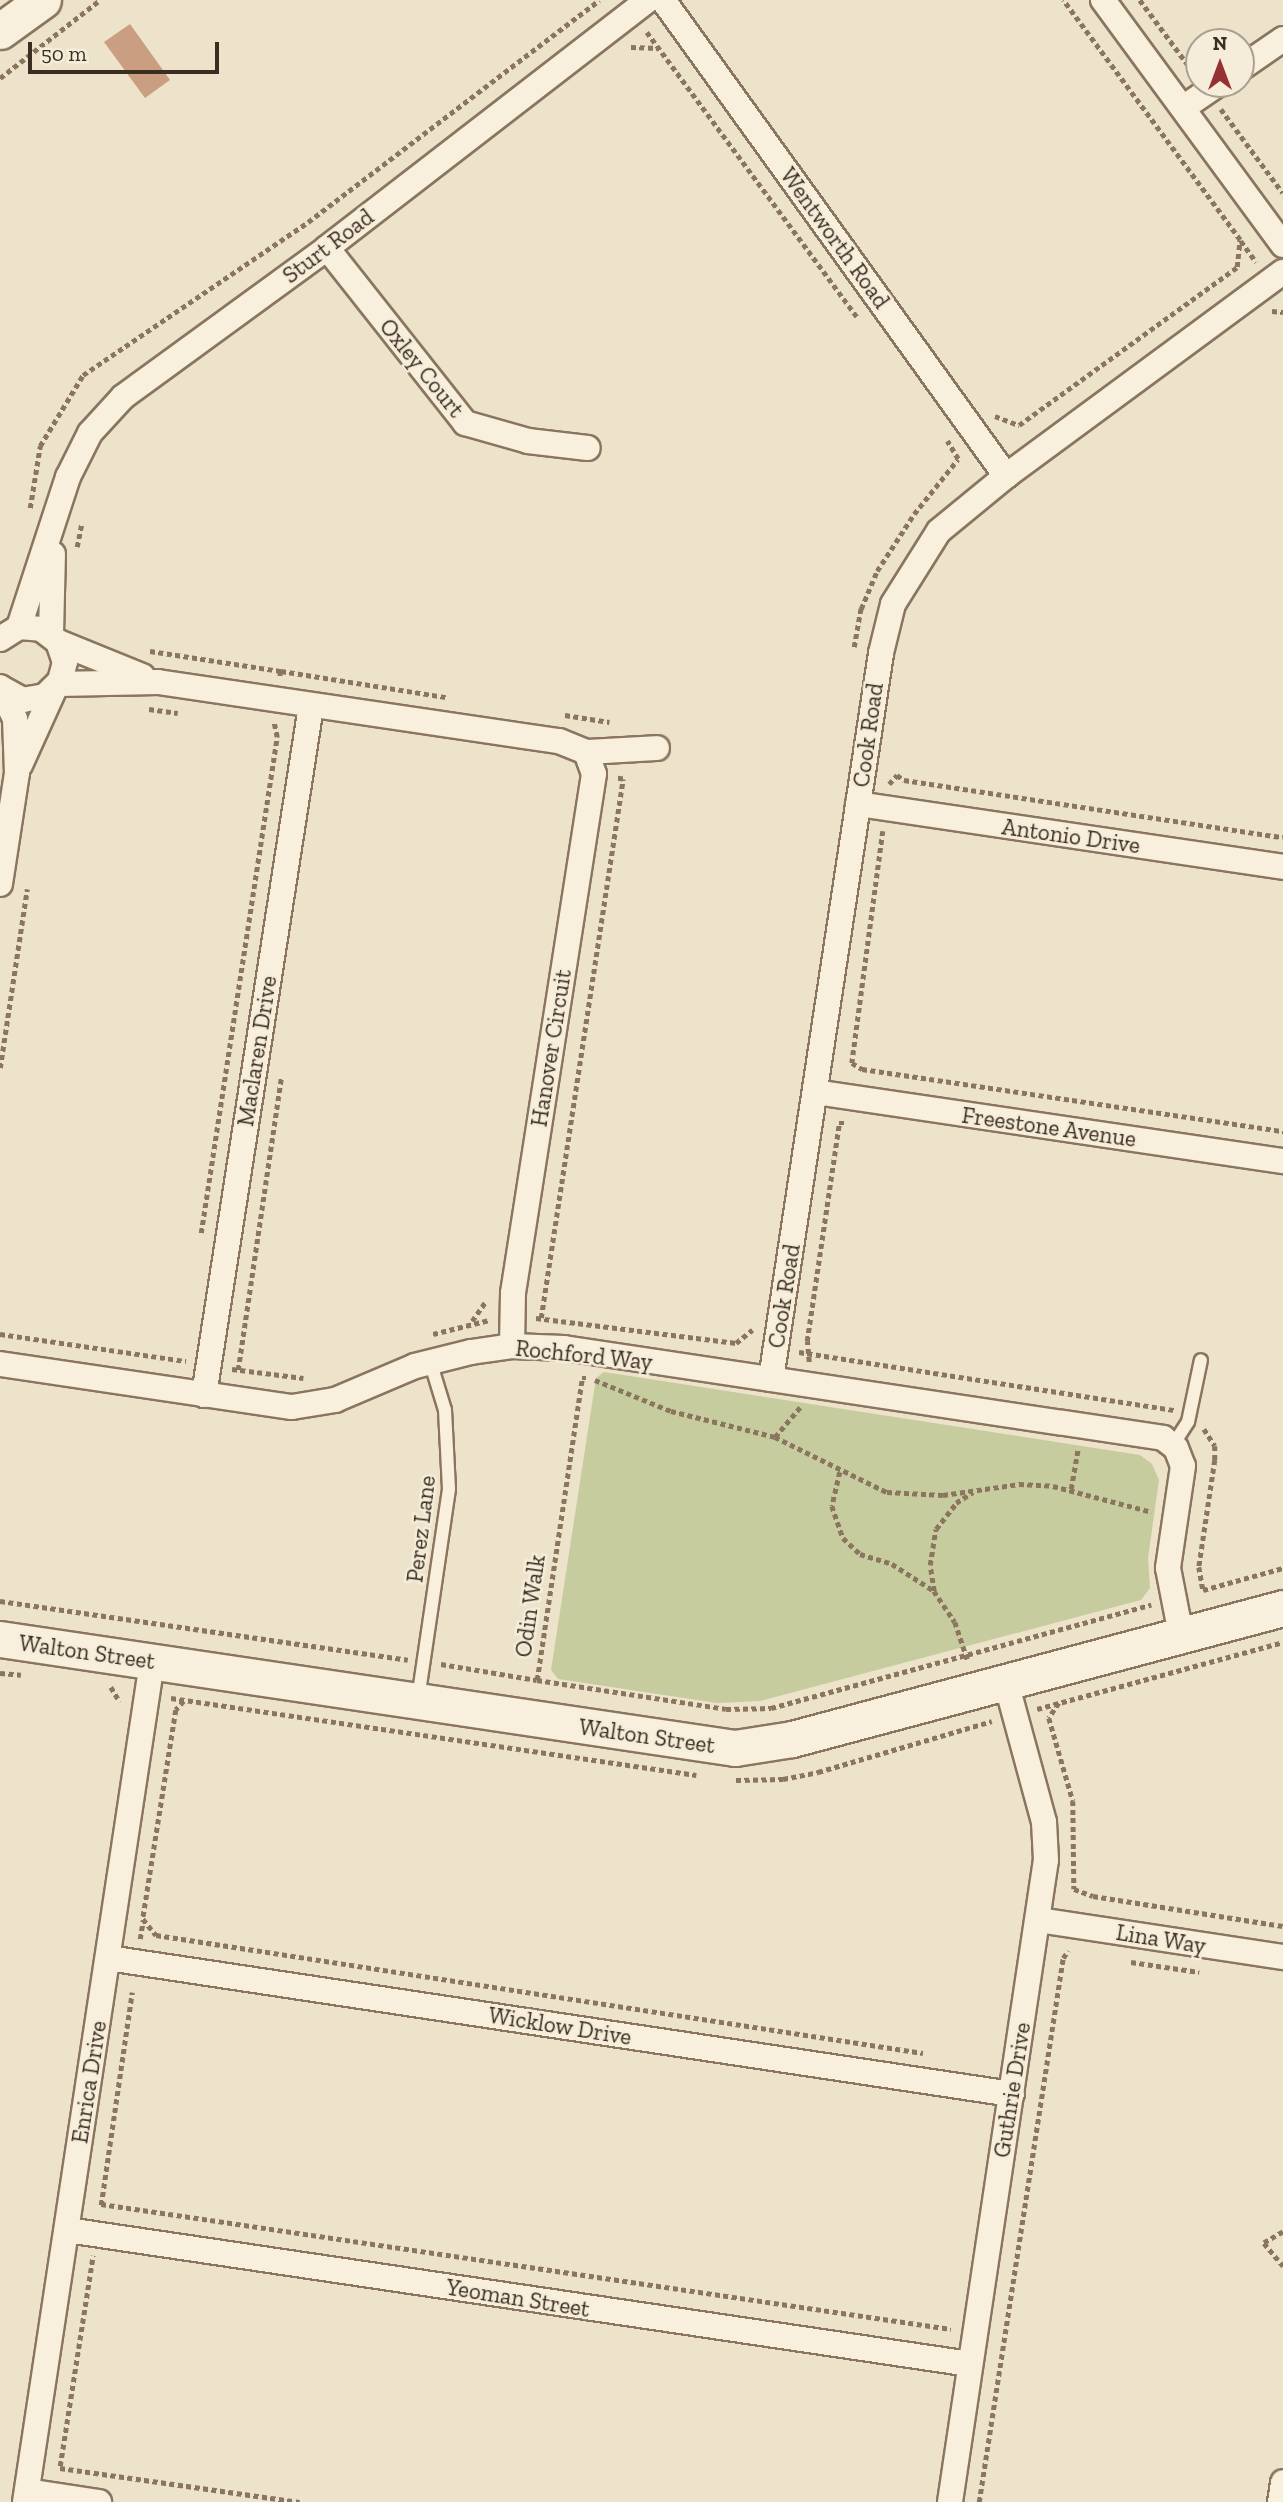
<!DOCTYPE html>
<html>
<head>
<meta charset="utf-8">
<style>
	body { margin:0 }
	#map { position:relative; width:1283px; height:2502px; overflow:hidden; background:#ede2ca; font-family:"Zilla Slab",serif }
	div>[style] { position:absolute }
	.green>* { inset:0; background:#c7cc9e }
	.building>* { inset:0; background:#ca9e81 }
	.path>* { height:4.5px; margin-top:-2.25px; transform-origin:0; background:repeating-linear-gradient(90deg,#8a755f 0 5px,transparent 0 8.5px) }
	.roads { filter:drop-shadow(2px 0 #8a755f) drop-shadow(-2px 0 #8a755f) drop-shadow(0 2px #8a755f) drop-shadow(0 -2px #8a755f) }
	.lane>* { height:12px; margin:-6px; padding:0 6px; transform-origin:6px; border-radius:6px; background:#f8f0dd }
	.street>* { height:24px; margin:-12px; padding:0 12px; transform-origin:12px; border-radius:12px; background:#f8f0dd }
	.secondary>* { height:35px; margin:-17.5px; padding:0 17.5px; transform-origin:17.5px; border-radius:17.5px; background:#f8f0dd }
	span { translate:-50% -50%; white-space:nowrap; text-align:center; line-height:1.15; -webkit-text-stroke:5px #f5edd9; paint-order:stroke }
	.street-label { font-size:23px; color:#3b2d21 }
	.north { position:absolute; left:1185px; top:28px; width:70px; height:70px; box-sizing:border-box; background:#f5edd9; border:2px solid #aba08f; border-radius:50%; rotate:0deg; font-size:19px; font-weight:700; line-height:28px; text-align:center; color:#3b2d21 }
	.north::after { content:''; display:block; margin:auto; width:24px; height:32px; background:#963133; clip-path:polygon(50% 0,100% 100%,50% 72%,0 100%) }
	.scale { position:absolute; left:28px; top:42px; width:191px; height:32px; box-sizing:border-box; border:4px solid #3b2d21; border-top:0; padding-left:9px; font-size:21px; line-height:24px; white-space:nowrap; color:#3b2d21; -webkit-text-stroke:5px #f5edd9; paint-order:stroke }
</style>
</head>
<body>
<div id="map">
	<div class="green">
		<div style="clip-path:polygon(604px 1372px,1140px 1455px,1152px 1464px,1159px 1480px,1148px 1558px,1150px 1588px,1141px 1600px,760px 1701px,717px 1703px,558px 1679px,551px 1670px,596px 1378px)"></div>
	</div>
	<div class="building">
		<div style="clip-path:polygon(130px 24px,170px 80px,145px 98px,104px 42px)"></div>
	</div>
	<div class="path">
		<div style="left:1140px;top:0;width:91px;rotate:53.5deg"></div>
		<div style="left:647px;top:32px;width:355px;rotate:53.6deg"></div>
		<div style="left:631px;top:47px;width:28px;rotate:2deg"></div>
		<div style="left:0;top:78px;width:127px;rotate:-38deg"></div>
		<div style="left:1221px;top:109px;width:104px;rotate:53.6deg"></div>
		<div style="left:1241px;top:241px;width:26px;rotate:54deg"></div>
		<div style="left:1272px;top:311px;width:11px;rotate:5deg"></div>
		<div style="left:995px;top:416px;width:26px;rotate:21deg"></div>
		<div style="left:1019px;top:425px;width:269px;rotate:-35.9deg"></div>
		<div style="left:1237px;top:267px;width:27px;rotate:-84deg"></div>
		<div style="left:1240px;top:240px;width:298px;rotate:-126.4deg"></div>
		<div style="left:30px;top:508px;width:63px;rotate:-80.8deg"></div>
		<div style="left:40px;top:446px;width:83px;rotate:-58.8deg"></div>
		<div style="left:83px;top:375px;width:272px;rotate:-34.2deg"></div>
		<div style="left:308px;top:222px;width:366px;rotate:-37.3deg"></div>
		<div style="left:77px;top:547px;width:25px;rotate:-79deg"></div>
		<div style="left:854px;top:647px;width:39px;rotate:-80deg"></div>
		<div style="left:861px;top:609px;width:41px;rotate:-67.2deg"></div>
		<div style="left:877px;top:571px;width:68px;rotate:-57deg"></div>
		<div style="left:914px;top:514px;width:70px;rotate:-51.3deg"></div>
		<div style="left:958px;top:459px;width:21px;rotate:-121deg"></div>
		<div style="left:150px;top:651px;width:133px;rotate:8.7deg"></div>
		<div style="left:281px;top:671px;width:5px;rotate:101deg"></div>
		<div style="left:281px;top:671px;width:167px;rotate:9deg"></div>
		<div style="left:149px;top:709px;width:29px;rotate:8deg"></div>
		<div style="left:565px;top:715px;width:45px;rotate:9deg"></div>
		<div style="left:889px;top:784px;width:12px;rotate:-48deg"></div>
		<div style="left:897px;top:775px;width:9px;rotate:36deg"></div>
		<div style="left:904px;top:780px;width:383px;rotate:8.6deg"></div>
		<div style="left:883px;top:831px;width:234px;rotate:97.6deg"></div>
		<div style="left:852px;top:1063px;width:12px;rotate:31deg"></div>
		<div style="left:862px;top:1069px;width:426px;rotate:8.4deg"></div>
		<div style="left:0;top:1068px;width:181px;rotate:-81.4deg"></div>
		<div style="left:201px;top:1233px;width:502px;rotate:-81.29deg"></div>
		<div style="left:277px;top:737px;width:14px;rotate:-102deg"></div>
		<div style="left:536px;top:1318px;width:202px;rotate:7.1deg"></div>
		<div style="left:736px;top:1343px;width:21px;rotate:-39deg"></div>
		<div style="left:541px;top:1318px;width:545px;rotate:-81.35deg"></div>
		<div style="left:623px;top:779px;width:7px;rotate:-172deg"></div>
		<div style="left:472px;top:1321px;width:24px;rotate:-55deg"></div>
		<div style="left:0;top:1334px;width:188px;rotate:8.3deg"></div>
		<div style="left:433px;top:1334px;width:58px;rotate:-14deg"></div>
		<div style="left:799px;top:1352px;width:380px;rotate:8.8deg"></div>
		<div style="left:809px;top:1362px;width:21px;rotate:-95deg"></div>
		<div style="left:807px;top:1341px;width:220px;rotate:-81.6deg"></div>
		<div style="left:839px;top:1123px;width:6px"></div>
		<div style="left:232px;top:1369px;width:72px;rotate:7.2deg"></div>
		<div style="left:238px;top:1370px;width:295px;rotate:-81.6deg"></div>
		<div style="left:595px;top:1380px;width:82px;rotate:22.2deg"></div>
		<div style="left:671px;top:1411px;width:107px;rotate:14deg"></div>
		<div style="left:775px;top:1437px;width:39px;rotate:-50deg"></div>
		<div style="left:1204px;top:1429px;width:20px;rotate:57deg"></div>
		<div style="left:1215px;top:1446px;width:14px;rotate:90deg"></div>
		<div style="left:1215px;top:1460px;width:108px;rotate:98.5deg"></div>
		<div style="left:1199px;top:1567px;width:23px;rotate:80deg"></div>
		<div style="left:1203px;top:1590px;width:83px;rotate:-15.4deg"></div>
		<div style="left:775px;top:1437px;width:125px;rotate:26.2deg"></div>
		<div style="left:887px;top:1492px;width:56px;rotate:3.1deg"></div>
		<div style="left:943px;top:1495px;width:77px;rotate:-8.2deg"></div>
		<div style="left:1019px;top:1484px;width:34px;rotate:3deg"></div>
		<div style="left:1053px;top:1486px;width:102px;rotate:14.7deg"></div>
		<div style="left:840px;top:1472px;width:35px;rotate:103deg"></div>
		<div style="left:832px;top:1506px;width:34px;rotate:71deg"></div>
		<div style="left:843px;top:1538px;width:23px;rotate:43deg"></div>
		<div style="left:860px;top:1554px;width:34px;rotate:17deg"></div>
		<div style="left:892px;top:1564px;width:50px;rotate:32.7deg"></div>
		<div style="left:934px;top:1591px;width:37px;rotate:56deg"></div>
		<div style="left:955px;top:1622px;width:41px;rotate:71.6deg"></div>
		<div style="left:1071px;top:1489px;width:41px;rotate:-80.1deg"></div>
		<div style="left:934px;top:1591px;width:26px;rotate:-99deg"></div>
		<div style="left:930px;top:1565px;width:36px;rotate:-81deg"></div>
		<div style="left:936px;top:1529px;width:33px;rotate:-52deg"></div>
		<div style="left:956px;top:1503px;width:20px;rotate:-33deg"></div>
		<div style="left:0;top:1601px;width:412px;rotate:8.2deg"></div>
		<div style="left:441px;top:1664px;width:97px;rotate:9.5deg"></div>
		<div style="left:537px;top:1680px;width:305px;rotate:-81.5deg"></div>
		<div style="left:582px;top:1378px;width:4px"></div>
		<div style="left:0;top:1673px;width:21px;rotate:5deg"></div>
		<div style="left:537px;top:1680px;width:191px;rotate:8.7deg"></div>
		<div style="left:726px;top:1709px;width:45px;rotate:-1.3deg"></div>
		<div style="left:771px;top:1708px;width:394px;rotate:-15.2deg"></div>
		<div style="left:111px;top:1687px;width:17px;rotate:59deg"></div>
		<div style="left:171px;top:1698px;width:531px;rotate:8.34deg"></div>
		<div style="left:184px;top:1701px;width:12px;rotate:132deg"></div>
		<div style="left:176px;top:1710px;width:212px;rotate:99deg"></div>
		<div style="left:143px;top:1919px;width:21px;rotate:51deg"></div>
		<div style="left:156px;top:1935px;width:776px;rotate:8.75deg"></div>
		<div style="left:1059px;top:1703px;width:18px;rotate:124deg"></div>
		<div style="left:1049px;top:1718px;width:86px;rotate:73.9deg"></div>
		<div style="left:1073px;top:1801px;width:88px;rotate:89.3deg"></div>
		<div style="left:1074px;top:1889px;width:20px;rotate:20deg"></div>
		<div style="left:1093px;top:1896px;width:192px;rotate:9deg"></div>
		<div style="left:1037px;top:1709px;width:255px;rotate:-15.2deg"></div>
		<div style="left:736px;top:1780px;width:47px;rotate:-1.2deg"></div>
		<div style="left:783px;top:1779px;width:36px;rotate:-11deg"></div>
		<div style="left:818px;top:1772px;width:181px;rotate:-16.3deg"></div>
		<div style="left:140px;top:1939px;width:19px;rotate:-81deg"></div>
		<div style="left:1131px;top:1962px;width:69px;rotate:8.4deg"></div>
		<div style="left:101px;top:2204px;width:859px;rotate:8.37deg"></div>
		<div style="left:101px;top:2205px;width:215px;rotate:-81.7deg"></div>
		<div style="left:1283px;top:2232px;width:22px;rotate:150deg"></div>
		<div style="left:1264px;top:2243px;width:30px;rotate:50deg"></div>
		<div style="left:60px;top:2466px;width:213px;rotate:-81.1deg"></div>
		<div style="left:60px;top:2468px;width:242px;rotate:8.1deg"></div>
		<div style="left:979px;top:2502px;width:550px;rotate:-81.22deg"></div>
		<div style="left:1063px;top:1958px;width:9px;rotate:-54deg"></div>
	</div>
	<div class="roads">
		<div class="lane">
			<div style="left:1173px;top:1445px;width:27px;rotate:-57deg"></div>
			<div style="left:1188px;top:1422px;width:63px;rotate:-78.2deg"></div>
			<div style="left:418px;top:1699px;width:212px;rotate:-81.6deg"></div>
			<div style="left:449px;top:1489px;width:79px;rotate:-92.9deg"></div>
			<div style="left:445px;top:1410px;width:51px;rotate:-107deg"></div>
		</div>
		<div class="street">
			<div style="left:663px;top:0;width:587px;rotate:54.22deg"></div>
			<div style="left:1103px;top:0;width:304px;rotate:53.7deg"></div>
			<div style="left:1241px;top:68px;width:51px;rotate:-34.6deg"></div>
			<div style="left:1183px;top:108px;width:42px;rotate:-34.4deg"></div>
			<div style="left:327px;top:248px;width:223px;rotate:51.7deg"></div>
			<div style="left:465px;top:423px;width:66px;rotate:15.9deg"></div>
			<div style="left:528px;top:441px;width:60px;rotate:6.7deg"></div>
			<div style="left:19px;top:627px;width:158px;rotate:-71.9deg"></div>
			<div style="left:68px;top:477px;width:49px;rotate:-63.4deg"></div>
			<div style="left:90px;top:433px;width:49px;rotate:-47.5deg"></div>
			<div style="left:123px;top:397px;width:253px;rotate:-36.1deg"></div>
			<div style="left:327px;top:248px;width:406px;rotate:-37.7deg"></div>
			<div style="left:51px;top:634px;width:80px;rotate:-88.6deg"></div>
			<div style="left:0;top:639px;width:22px;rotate:-32deg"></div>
			<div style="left:19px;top:627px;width:22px;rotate:5deg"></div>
			<div style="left:41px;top:629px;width:21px;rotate:37deg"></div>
			<div style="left:58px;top:642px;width:21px;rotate:71deg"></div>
			<div style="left:65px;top:662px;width:20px;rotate:105deg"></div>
			<div style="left:60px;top:681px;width:21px;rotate:135deg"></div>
			<div style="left:45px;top:696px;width:22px;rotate:170deg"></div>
			<div style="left:23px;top:700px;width:26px;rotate:-151deg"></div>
			<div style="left:58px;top:642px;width:91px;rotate:22deg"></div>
			<div style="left:58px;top:684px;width:100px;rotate:-1.1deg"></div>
			<div style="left:158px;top:682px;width:405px;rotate:8.4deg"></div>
			<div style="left:559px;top:741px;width:29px;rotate:22deg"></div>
			<div style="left:586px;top:752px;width:23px;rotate:70deg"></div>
			<div style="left:594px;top:774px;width:525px;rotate:98.87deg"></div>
			<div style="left:513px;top:1293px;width:53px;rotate:91.1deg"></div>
			<div style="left:586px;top:752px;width:71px;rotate:-3.2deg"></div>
			<div style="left:20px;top:765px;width:82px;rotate:-65.6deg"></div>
			<div style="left:858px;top:804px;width:430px;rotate:8.4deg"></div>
			<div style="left:0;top:884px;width:112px;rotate:-81.3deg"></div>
			<div style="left:17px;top:773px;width:54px;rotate:-92.1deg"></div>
			<div style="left:15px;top:719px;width:35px;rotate:-115deg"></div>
			<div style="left:815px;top:1092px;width:473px;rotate:8.4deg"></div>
			<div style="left:0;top:1364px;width:295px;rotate:8.4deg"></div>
			<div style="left:292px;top:1407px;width:44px;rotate:-9.2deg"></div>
			<div style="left:335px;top:1400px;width:87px;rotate:-23deg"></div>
			<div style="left:415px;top:1366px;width:58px;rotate:-14deg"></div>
			<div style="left:471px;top:1352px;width:41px;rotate:-8.3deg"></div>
			<div style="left:512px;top:1346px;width:52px;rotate:2.2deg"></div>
			<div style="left:564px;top:1348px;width:606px;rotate:8.54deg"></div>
			<div style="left:1163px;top:1438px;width:16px;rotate:38deg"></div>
			<div style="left:1176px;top:1448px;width:19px;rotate:69deg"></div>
			<div style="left:1183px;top:1466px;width:103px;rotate:98.4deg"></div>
			<div style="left:1168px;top:1568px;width:68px;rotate:79deg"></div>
			<div style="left:771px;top:1379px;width:734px;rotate:-81.38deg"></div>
			<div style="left:881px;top:653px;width:50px;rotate:-76.2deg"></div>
			<div style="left:893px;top:604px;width:86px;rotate:-57.8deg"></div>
			<div style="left:939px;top:531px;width:87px;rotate:-39.4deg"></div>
			<div style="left:1006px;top:476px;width:344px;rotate:-36.4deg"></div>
			<div style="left:204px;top:1395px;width:697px;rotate:-81.17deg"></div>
			<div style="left:1038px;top:1920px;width:248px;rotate:8.6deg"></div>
			<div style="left:108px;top:1958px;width:914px;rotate:8.56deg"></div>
			<div style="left:67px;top:2230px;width:913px;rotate:8.44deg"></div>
			<div style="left:27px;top:2491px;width:73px;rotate:8.7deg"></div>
			<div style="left:25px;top:2502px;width:850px;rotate:-81.4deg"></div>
			<div style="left:950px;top:2502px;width:649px;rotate:-81.5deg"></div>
			<div style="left:1046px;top:1860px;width:38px;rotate:-93deg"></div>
			<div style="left:1044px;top:1822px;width:145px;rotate:-105.2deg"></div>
			<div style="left:1280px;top:2502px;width:20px;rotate:-81deg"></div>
		</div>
		<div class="secondary">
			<div style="left:0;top:31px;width:53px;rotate:-35.8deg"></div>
			<div style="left:0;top:1639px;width:743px;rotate:8.44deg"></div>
			<div style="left:735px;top:1748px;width:58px;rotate:-9deg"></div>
			<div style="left:792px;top:1739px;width:508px;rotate:-14.94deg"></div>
		</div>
	</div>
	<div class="street-label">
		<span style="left:835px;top:238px;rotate:54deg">Wentworth Road</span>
		<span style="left:328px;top:246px;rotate:-37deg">Sturt Road</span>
		<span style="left:422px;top:368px;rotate:51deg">Oxley Court</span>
		<span style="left:868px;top:735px;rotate:-82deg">Cook Road</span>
		<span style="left:1071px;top:836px;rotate:8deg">Antonio Drive</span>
		<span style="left:551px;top:1048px;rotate:-81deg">Hanover Circuit</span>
		<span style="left:257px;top:1051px;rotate:-81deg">Maclaren Drive</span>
		<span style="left:1049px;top:1127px;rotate:8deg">Freestone Avenue</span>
		<span style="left:784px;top:1296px;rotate:-81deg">Cook Road</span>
		<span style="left:584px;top:1355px;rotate:6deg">Rochford Way</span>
		<span style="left:421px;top:1529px;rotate:-83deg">Perez Lane</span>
		<span style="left:530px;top:1606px;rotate:-82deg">Odin Walk</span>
		<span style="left:87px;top:1652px;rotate:8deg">Walton Street</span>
		<span style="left:647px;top:1736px;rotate:8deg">Walton Street</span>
		<span style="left:1161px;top:1939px;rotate:9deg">Lina Way</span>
		<span style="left:560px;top:2026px;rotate:9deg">Wicklow Drive</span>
		<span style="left:89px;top:2082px;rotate:-81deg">Enrica Drive</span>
		<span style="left:1012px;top:2090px;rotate:-81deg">Guthrie Drive</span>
		<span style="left:518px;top:2298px;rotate:9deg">Yeoman Street</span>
	</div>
	<div class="north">N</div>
	<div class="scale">50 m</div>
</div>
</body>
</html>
